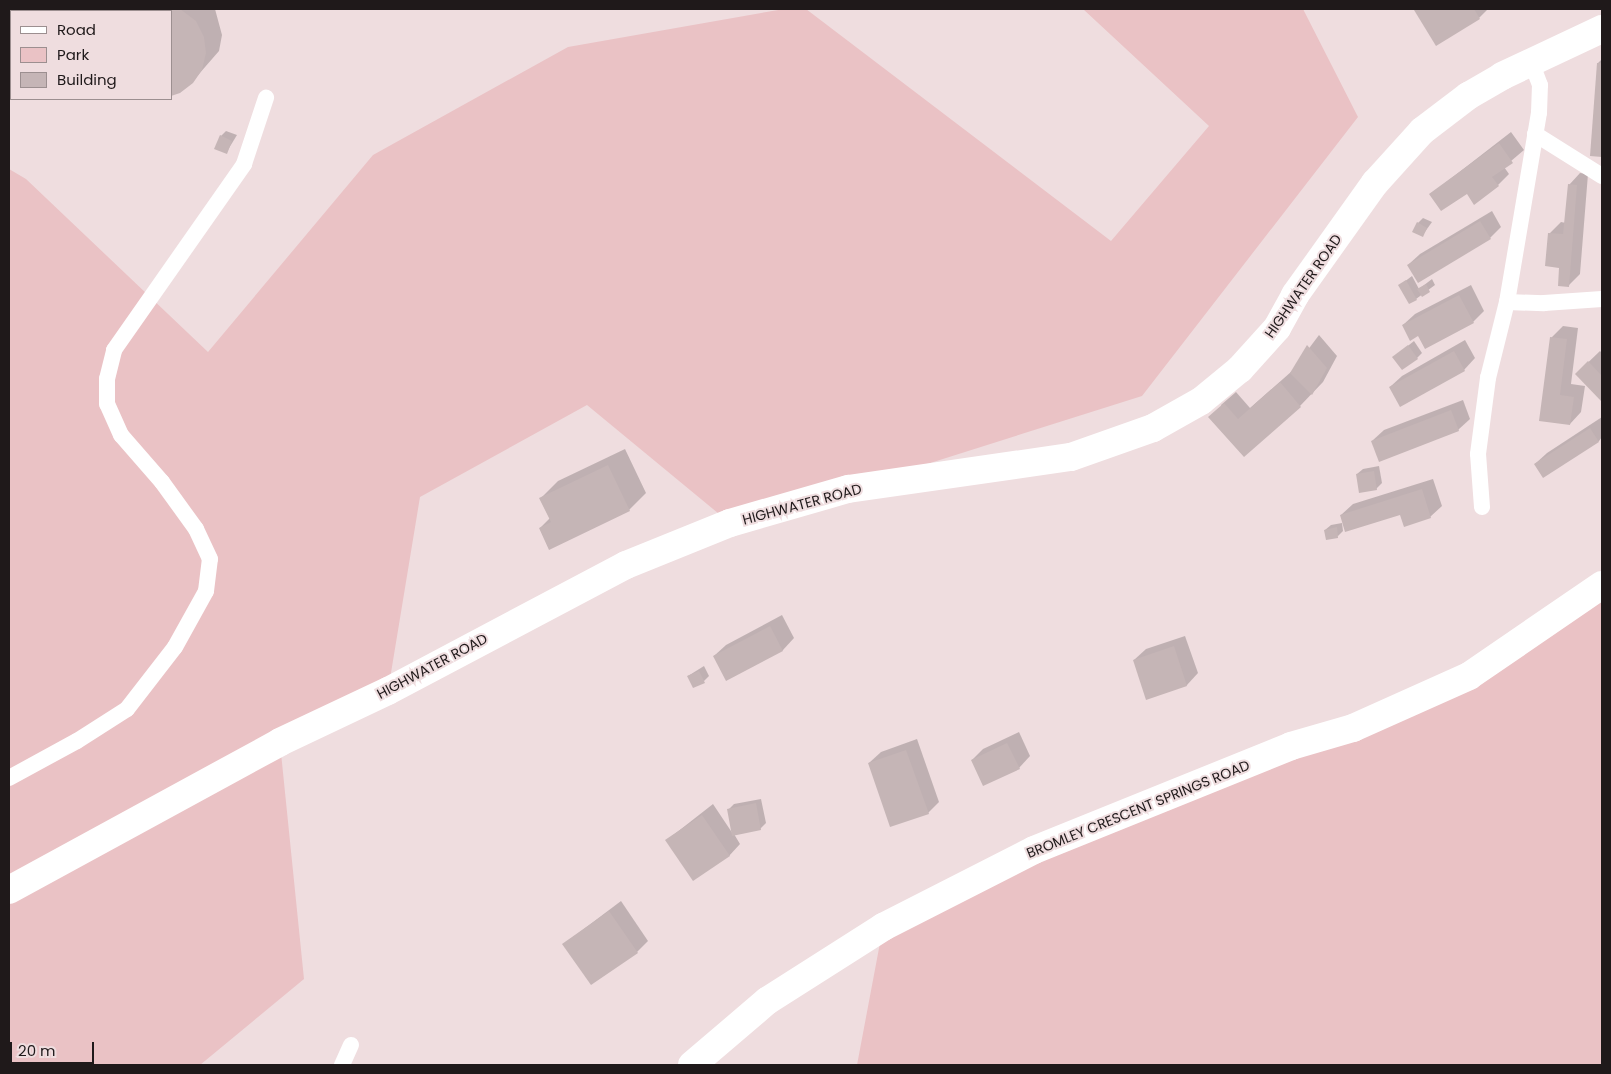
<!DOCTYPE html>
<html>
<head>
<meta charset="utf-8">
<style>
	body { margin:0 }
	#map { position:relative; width:1611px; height:1074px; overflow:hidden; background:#efdddf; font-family:Poppins,sans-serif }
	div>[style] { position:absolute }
	.green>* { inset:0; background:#eac2c5 }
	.shadow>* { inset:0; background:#0003 }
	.building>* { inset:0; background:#c5b5b6 }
	.service>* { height:16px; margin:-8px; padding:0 8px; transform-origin:8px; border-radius:8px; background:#fff }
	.tertiary>* { height:28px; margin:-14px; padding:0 14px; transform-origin:14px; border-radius:14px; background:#fff }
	span { translate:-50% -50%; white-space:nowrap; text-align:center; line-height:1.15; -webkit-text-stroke:4px #efdddf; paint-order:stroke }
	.street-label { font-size:14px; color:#1f191a }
	.frame { position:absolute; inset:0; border:10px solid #1f191a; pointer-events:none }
	.legend { position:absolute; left:10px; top:10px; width:162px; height:90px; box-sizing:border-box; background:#efdddf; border:1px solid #9c8f90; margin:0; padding:6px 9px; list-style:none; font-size:15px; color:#1f191a }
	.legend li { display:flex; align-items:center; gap:10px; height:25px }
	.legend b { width:25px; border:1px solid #9c8f90 }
	.scale { position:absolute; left:10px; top:1042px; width:84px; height:22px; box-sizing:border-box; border:2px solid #1f191a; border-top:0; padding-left:6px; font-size:15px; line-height:18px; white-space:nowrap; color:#1f191a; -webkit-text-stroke:4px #efdddf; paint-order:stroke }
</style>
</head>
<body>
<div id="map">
	<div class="green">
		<div style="clip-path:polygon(784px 9px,806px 9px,1111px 241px,1209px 126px,1083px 9px,1303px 9px,1358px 117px,1142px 396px,848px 489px,730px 523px,587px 405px,420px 497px,388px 691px,280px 743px,304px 979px,200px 1065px,9px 1065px,9px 169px,26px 179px,208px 352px,373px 155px,568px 47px)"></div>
		<div style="clip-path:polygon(1602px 585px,1602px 1065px,857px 1065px,883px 927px,1469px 676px)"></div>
	</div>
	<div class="shadow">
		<div style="clip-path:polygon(135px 9px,215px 9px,222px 35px,219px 51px,192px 82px,171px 11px,133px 11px)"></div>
		<div style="clip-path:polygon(1417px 9px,1488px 9px,1479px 18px)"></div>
		<div style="clip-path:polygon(1602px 59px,1602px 156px,1591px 155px,1598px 63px)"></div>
		<div style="clip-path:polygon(226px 131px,237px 135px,226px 153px,221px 136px)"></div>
		<div style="clip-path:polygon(1511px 132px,1524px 150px,1504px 167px,1509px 174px,1498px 185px,1467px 193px,1431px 194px)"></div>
		<div style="clip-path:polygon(1580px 173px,1588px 174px,1580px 274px,1568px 286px,1549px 234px,1561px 222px,1566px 223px,1569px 185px)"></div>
		<div style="clip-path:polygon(1492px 211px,1501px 227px,1490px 238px,1408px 265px,1420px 254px)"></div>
		<div style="clip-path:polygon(1423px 218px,1432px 222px,1422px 236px,1418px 223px)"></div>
		<div style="clip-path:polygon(1412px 276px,1419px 289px,1432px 279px,1435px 285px,1416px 299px,1400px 285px)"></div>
		<div style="clip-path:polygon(1471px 285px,1484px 311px,1473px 322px,1419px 335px,1403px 325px,1415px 314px)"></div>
		<div style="clip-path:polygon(1563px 326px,1578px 328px,1571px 384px,1585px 386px,1581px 412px,1570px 424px,1541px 420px,1551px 338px)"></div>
		<div style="clip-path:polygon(1319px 335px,1337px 356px,1323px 382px,1300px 406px,1244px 455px,1221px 405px,1236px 392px,1250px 408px,1292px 371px)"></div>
		<div style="clip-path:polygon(1465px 340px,1475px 358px,1464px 370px,1390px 387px,1402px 376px)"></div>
		<div style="clip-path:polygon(1414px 341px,1422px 353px,1417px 358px,1394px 357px)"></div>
		<div style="clip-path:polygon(1600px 351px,1602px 353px,1602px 400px,1576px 374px)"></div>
		<div style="clip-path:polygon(1463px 400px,1470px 419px,1458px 430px,1372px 441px,1384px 430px)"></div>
		<div style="clip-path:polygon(1602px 417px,1602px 437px,1599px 441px,1543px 476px,1535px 464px,1547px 453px)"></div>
		<div style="clip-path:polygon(625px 449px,646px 493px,629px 510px,540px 528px,550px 518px,541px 498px,558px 481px)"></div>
		<div style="clip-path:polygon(1379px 466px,1382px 483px,1376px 489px,1357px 474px,1363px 469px)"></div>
		<div style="clip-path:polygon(1433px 479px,1442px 506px,1430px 517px,1401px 514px,1341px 515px,1353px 504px)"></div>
		<div style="clip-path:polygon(1342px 523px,1343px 531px,1338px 536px,1325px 530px,1331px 525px)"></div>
		<div style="clip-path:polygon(782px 615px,794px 638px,783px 650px,726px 679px,714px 656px,726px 645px)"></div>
		<div style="clip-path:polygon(1185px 636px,1198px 673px,1187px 685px,1147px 698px,1134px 660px,1146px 649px)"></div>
		<div style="clip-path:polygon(704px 666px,709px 676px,704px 681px,688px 676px)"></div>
		<div style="clip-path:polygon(1019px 732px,1030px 756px,1019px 768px,972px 760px,983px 749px)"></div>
		<div style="clip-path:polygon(917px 739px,939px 802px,928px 813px,869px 763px,881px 752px)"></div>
		<div style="clip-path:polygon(761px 799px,766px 823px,760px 829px,734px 834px,740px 844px,729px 856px,667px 840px,713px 804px,733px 834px,728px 810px,734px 804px)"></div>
		<div style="clip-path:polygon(621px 901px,648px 941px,637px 952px,564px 944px)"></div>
	</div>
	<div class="building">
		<div style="clip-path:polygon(136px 9px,180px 9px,196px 21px,204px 37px,206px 53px,202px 70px,193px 83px,180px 93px,171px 96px,171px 11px,133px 11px)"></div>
		<div style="clip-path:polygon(1416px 9px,1474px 9px,1480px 19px,1436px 46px,1414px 10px)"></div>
		<div style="clip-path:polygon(1597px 63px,1602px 63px,1602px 157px,1590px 156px)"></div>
		<div style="clip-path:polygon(220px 135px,232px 141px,227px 154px,214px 149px)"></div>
		<div style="clip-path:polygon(1499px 143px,1513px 163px,1492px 177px,1499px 186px,1474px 205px,1467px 194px,1441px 211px,1429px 194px)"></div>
		<div style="clip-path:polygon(1568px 184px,1577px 185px,1569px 287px,1558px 286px,1559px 268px,1545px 266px,1548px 233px,1563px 234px)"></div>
		<div style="clip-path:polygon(1480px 221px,1491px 239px,1418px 283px,1407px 265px)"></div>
		<div style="clip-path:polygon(1417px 222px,1427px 228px,1423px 237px,1412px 232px)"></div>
		<div style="clip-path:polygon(1406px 280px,1417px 300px,1409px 304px,1398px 285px)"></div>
		<div style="clip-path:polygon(1426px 284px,1430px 292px,1422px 297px,1417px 289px)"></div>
		<div style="clip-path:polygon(1459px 295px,1474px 323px,1425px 349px,1418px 336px,1410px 341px,1402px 325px)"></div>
		<div style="clip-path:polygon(1550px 337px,1567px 339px,1560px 395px,1574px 397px,1570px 425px,1539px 421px)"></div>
		<div style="clip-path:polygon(1307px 345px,1327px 368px,1312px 395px,1290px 373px)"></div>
		<div style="clip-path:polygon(1408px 345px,1418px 359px,1402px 370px,1392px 357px)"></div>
		<div style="clip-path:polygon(1454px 351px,1465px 371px,1400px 407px,1389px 387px)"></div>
		<div style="clip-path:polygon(1588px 361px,1602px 376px,1602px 402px,1575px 374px)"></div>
		<div style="clip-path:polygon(1280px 382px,1301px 407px,1244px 457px,1208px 417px,1224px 403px,1238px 419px)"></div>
		<div style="clip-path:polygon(1451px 410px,1459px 431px,1379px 462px,1371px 441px)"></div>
		<div style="clip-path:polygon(1590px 428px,1599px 442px,1543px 478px,1534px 464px)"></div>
		<div style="clip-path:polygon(608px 465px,630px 511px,549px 550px,539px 528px,551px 522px,539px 498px)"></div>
		<div style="clip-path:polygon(1374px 471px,1377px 490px,1359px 493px,1356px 474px)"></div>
		<div style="clip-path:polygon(1422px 489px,1431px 518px,1404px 527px,1400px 515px,1345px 532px,1340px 515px)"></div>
		<div style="clip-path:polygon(1337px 527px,1338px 538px,1326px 540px,1324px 530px)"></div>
		<div style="clip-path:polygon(770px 626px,783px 651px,726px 681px,713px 656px)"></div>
		<div style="clip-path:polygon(1174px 646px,1187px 686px,1146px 700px,1133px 660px)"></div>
		<div style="clip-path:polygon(699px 671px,705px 683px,693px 688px,687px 676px)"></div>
		<div style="clip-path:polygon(1007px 743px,1020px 769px,983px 786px,971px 760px)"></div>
		<div style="clip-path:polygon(906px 750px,929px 814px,890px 827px,868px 763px)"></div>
		<div style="clip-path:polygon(756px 803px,761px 830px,732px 836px,727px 809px)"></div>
		<div style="clip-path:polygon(702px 815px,730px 856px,693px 881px,665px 840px)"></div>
		<div style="clip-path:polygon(609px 911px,638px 953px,591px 985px,562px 944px)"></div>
	</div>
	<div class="service">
		<div style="left:1535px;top:134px;width:79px;rotate:32.1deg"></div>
		<div style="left:1507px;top:302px;width:37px;rotate:2deg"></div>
		<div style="left:1544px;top:303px;width:58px;rotate:-3.9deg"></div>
		<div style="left:1482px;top:507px;width:53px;rotate:-94.3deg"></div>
		<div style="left:1478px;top:454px;width:77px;rotate:-82.5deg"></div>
		<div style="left:1488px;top:378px;width:78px;rotate:-76deg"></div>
		<div style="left:1507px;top:302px;width:192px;rotate:-80.4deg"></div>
		<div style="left:1539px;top:113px;width:28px;rotate:-88deg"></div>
		<div style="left:1540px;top:85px;width:25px;rotate:-111deg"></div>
		<div style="left:9px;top:778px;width:77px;rotate:-28.6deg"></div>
		<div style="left:77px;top:741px;width:59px;rotate:-32.6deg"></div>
		<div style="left:127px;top:709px;width:78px;rotate:-52.3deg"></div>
		<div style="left:175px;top:647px;width:64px;rotate:-61deg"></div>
		<div style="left:206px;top:591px;width:32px;rotate:-83deg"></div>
		<div style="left:210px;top:559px;width:33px;rotate:-115deg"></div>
		<div style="left:196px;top:529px;width:58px;rotate:-125.9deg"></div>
		<div style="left:162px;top:482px;width:62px;rotate:-131.1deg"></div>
		<div style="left:121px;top:435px;width:34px;rotate:-114deg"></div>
		<div style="left:107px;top:404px;width:25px;rotate:-90deg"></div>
		<div style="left:107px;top:379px;width:30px;rotate:-76deg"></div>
		<div style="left:114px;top:350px;width:227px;rotate:-55deg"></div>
		<div style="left:244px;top:164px;width:70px;rotate:-71.6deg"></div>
		<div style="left:342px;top:1065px;width:22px;rotate:-66deg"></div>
	</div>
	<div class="tertiary">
		<div style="left:9px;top:890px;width:309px;rotate:-28.6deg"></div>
		<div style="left:280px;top:742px;width:119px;rotate:-25.3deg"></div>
		<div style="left:388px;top:691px;width:269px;rotate:-27.9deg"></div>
		<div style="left:626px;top:565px;width:112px;rotate:-22deg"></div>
		<div style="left:730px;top:523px;width:123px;rotate:-16.1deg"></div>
		<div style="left:848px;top:489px;width:225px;rotate:-8.2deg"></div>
		<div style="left:1071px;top:457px;width:87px;rotate:-19.5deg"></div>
		<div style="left:1153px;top:428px;width:55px;rotate:-29.4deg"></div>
		<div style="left:1201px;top:401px;width:50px;rotate:-39.4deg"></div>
		<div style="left:1240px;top:369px;width:55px;rotate:-47.9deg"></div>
		<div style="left:1277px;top:328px;width:38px;rotate:-61deg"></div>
		<div style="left:1295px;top:295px;width:138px;rotate:-54.5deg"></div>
		<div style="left:1375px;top:183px;width:70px;rotate:-47.9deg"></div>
		<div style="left:1422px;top:131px;width:58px;rotate:-37.3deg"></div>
		<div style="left:1468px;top:96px;width:39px;rotate:-30deg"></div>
		<div style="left:1502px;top:76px;width:110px;rotate:-25.2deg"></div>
		<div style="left:692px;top:1065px;width:99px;rotate:-40.5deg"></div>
		<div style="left:767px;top:1001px;width:138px;rotate:-32.5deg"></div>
		<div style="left:883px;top:927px;width:169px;rotate:-27deg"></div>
		<div style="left:1034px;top:850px;width:277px;rotate:-22deg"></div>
		<div style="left:1291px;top:746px;width:65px;rotate:-16.2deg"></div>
		<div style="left:1353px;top:728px;width:127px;rotate:-24.1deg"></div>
		<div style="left:1469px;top:676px;width:161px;rotate:-34.4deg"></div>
	</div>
	<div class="street-label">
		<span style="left:1303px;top:286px;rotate:-55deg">HIGHWATER ROAD</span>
		<span style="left:802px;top:504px;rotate:-15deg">HIGHWATER ROAD</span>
		<span style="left:432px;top:666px;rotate:-28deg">HIGHWATER ROAD</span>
		<span style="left:1138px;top:809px;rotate:-22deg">BROMLEY CRESCENT SPRINGS ROAD</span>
	</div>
	<div class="frame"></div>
	<ul class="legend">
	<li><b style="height:6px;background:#fff"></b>Road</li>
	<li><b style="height:14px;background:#eac2c5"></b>Park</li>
	<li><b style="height:14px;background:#c5b5b6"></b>Building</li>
	</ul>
	<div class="scale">20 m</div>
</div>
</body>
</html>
